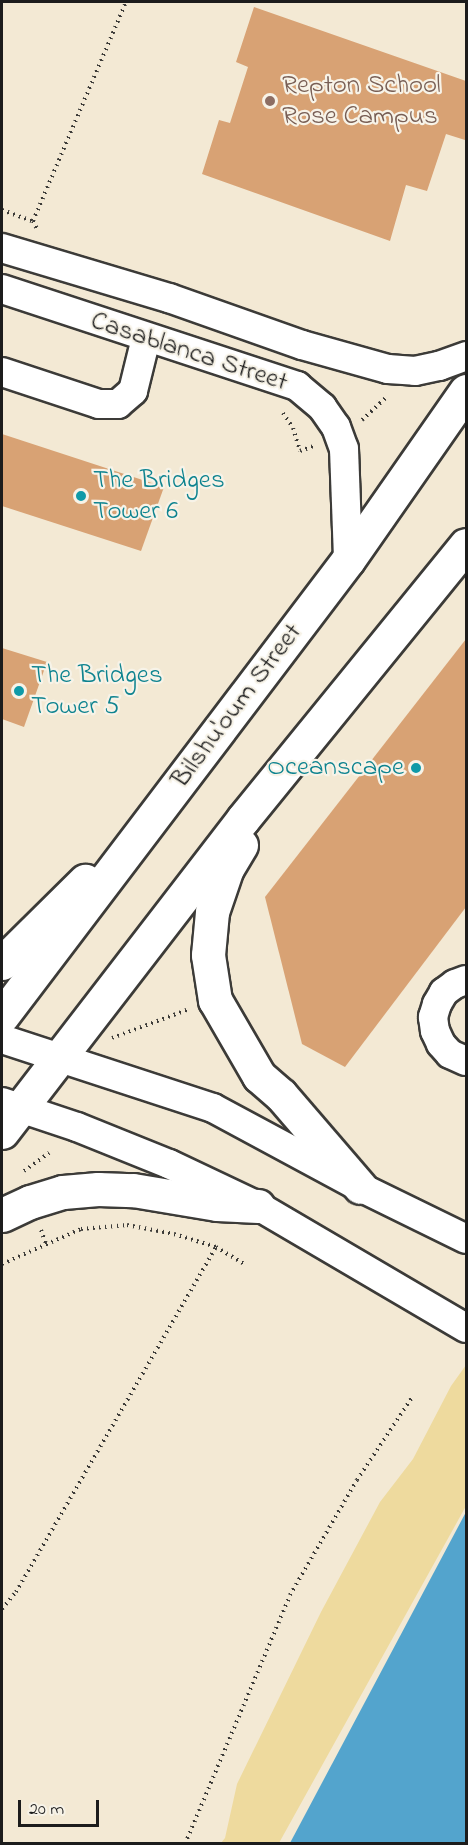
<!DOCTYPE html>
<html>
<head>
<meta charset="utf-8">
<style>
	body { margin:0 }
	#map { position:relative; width:468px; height:1845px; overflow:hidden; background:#f3e9d4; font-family:"Indie Flower",sans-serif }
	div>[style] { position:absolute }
	.sand>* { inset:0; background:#eeda9e }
	.water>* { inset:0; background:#53a4cd }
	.building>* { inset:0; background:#d8a274 }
	.path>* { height:4px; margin-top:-2px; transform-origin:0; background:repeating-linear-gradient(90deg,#3c3b38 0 1.5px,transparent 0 6px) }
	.roads { filter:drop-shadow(2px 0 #3c3b38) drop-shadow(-2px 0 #3c3b38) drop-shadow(0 2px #3c3b38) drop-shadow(0 -2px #3c3b38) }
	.minor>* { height:28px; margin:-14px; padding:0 14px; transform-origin:14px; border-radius:14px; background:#fff }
	.major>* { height:33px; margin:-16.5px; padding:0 16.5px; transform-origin:16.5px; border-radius:16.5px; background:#fff }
	.dots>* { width:16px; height:16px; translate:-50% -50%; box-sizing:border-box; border:3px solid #f7f3e8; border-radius:50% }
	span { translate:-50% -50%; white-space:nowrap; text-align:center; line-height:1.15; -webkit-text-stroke:4.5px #f7f3e8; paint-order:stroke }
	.education-label { font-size:27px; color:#785e54 }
	.left { translate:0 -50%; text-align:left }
	.street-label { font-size:27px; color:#1c1c1c }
	.culture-label { font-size:27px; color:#0d838f }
	.right { translate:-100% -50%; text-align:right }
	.frame { position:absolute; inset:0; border:3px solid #1c1c1c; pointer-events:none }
	.scale { position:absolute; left:18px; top:1800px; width:81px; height:27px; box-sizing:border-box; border:3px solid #1c1c1c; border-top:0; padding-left:8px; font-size:18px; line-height:21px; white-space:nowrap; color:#1c1c1c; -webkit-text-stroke:4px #f7f3e8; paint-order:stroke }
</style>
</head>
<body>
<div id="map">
	<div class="sand">
		<div style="clip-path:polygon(466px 1365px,466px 1506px,279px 1843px,221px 1843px,225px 1838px,237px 1784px,321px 1612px,380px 1502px,413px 1459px,451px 1386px)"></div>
	</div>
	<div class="water">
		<div style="clip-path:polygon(466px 1512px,466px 1843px,290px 1843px)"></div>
	</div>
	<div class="building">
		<div style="clip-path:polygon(254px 7px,466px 81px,465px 140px,446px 134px,427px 191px,406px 185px,390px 241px,202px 174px,219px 120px,230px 123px,248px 67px,236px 62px)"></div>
		<div style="clip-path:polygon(2px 434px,164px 487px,141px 551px,2px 506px)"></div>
		<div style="clip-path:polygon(466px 639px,466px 907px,345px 1067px,302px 1044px,265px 897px)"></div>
		<div style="clip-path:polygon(2px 648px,47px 662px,24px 727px,2px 719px)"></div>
	</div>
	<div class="path">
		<div style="left:2px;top:210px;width:33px;rotate:20deg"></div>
		<div style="left:33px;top:221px;width:11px;rotate:63deg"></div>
		<div style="left:33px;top:221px;width:238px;rotate:-67deg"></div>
		<div style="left:283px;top:413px;width:18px;rotate:56deg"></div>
		<div style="left:293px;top:428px;width:24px;rotate:73deg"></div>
		<div style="left:300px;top:451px;width:15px;rotate:-20deg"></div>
		<div style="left:362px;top:420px;width:34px;rotate:-43deg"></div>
		<div style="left:112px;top:1038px;width:80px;rotate:-20.5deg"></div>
		<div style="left:24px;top:1171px;width:31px;rotate:-36deg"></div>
		<div style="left:41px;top:1230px;width:15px;rotate:70deg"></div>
		<div style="left:2px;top:1264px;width:86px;rotate:-23.9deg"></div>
		<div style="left:81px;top:1229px;width:46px;rotate:-5deg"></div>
		<div style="left:127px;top:1225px;width:48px;rotate:10.8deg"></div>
		<div style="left:174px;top:1234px;width:44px;rotate:17.2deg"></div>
		<div style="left:216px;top:1247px;width:33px;rotate:31deg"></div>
		<div style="left:2px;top:1609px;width:22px;rotate:-51deg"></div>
		<div style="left:16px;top:1592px;width:399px;rotate:-59.9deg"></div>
		<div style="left:185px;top:1844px;width:270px;rotate:-67.1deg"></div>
		<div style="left:290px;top:1595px;width:133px;rotate:-59.8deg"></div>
		<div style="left:357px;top:1480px;width:101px;rotate:-56.3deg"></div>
	</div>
	<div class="roads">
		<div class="minor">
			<div style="left:2px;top:248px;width:174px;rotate:16.7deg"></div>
			<div style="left:169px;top:298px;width:141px;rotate:19.5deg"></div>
			<div style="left:302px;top:345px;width:89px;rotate:15.6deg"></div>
			<div style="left:388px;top:369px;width:27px;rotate:4deg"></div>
			<div style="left:415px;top:371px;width:25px;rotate:-12deg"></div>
			<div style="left:439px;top:366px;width:29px;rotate:-20deg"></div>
			<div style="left:2px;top:289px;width:311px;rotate:18.2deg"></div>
			<div style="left:297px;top:386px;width:33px;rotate:40deg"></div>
			<div style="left:322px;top:407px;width:24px;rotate:55deg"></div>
			<div style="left:336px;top:427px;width:23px;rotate:70deg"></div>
			<div style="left:344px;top:449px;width:111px;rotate:87.9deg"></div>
			<div style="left:2px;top:372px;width:102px;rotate:18.3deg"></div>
			<div style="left:99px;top:404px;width:19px"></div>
			<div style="left:118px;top:404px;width:20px;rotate:-41deg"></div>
			<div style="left:133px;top:391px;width:55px;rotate:-76.2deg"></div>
			<div style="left:466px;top:980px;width:12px;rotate:160deg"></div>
			<div style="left:455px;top:984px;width:14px;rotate:144deg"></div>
			<div style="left:444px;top:992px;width:14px;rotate:120deg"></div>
			<div style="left:437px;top:1004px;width:14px;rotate:107deg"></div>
			<div style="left:433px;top:1017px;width:14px;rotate:82deg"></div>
			<div style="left:435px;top:1031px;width:14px;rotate:65deg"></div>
			<div style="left:441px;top:1044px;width:13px;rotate:48deg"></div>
			<div style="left:450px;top:1054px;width:17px;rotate:24deg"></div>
			<div style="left:2px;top:1039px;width:222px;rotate:18.1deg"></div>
			<div style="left:213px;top:1108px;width:167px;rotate:28.3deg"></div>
			<div style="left:360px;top:1187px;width:118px;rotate:26.1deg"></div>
			<div style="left:2px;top:1102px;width:79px;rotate:18.4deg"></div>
			<div style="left:77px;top:1127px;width:99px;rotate:21.9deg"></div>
			<div style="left:169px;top:1164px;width:98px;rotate:25.3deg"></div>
			<div style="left:258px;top:1206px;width:241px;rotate:30.4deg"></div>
		</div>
		<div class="major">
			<div style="left:241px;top:845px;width:27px;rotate:121deg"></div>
			<div style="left:227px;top:868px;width:46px;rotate:108.8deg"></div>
			<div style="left:212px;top:912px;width:43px;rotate:95.3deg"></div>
			<div style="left:208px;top:955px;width:46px;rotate:81.2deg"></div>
			<div style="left:215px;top:1000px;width:88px;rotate:59.9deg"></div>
			<div style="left:259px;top:1076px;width:29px;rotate:41deg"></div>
			<div style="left:281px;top:1095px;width:121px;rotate:49.3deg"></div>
			<div style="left:2px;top:963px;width:117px;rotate:-44.7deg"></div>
			<div style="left:2px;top:1016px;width:572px;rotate:-52.81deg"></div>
			<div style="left:348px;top:560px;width:206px;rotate:-55.1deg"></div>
			<div style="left:2px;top:1132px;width:395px;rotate:-52.4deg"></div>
			<div style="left:243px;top:819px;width:353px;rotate:-50.9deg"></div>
			<div style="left:2px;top:1215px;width:31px;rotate:-25deg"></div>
			<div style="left:30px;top:1202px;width:34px;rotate:-17deg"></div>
			<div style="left:63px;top:1192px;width:35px;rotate:-5deg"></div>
			<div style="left:98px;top:1189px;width:35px;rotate:2deg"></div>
			<div style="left:133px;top:1190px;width:85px;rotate:9.5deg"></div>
			<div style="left:217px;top:1204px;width:41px;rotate:2.8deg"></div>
		</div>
	</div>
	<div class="dots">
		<div style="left:270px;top:101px;background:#8d6e63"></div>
		<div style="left:81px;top:496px;background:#0f9aa8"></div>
		<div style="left:19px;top:691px;background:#0f9aa8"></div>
		<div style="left:416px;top:768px;background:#0f9aa8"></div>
	</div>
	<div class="education-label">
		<span class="left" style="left:282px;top:101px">Repton School<br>Rose Campus</span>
	</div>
	<div class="street-label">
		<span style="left:189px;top:352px;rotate:18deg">Casablanca Street</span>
		<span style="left:237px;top:706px;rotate:-53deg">Bilshu'oum Street</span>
	</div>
	<div class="culture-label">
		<span class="left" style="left:93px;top:496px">The Bridges<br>Tower 6</span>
		<span class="left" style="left:31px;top:691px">The Bridges<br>Tower 5</span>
		<span class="right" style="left:404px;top:768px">Oceanscape</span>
	</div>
	<div class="frame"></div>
	<div class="scale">20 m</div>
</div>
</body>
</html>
